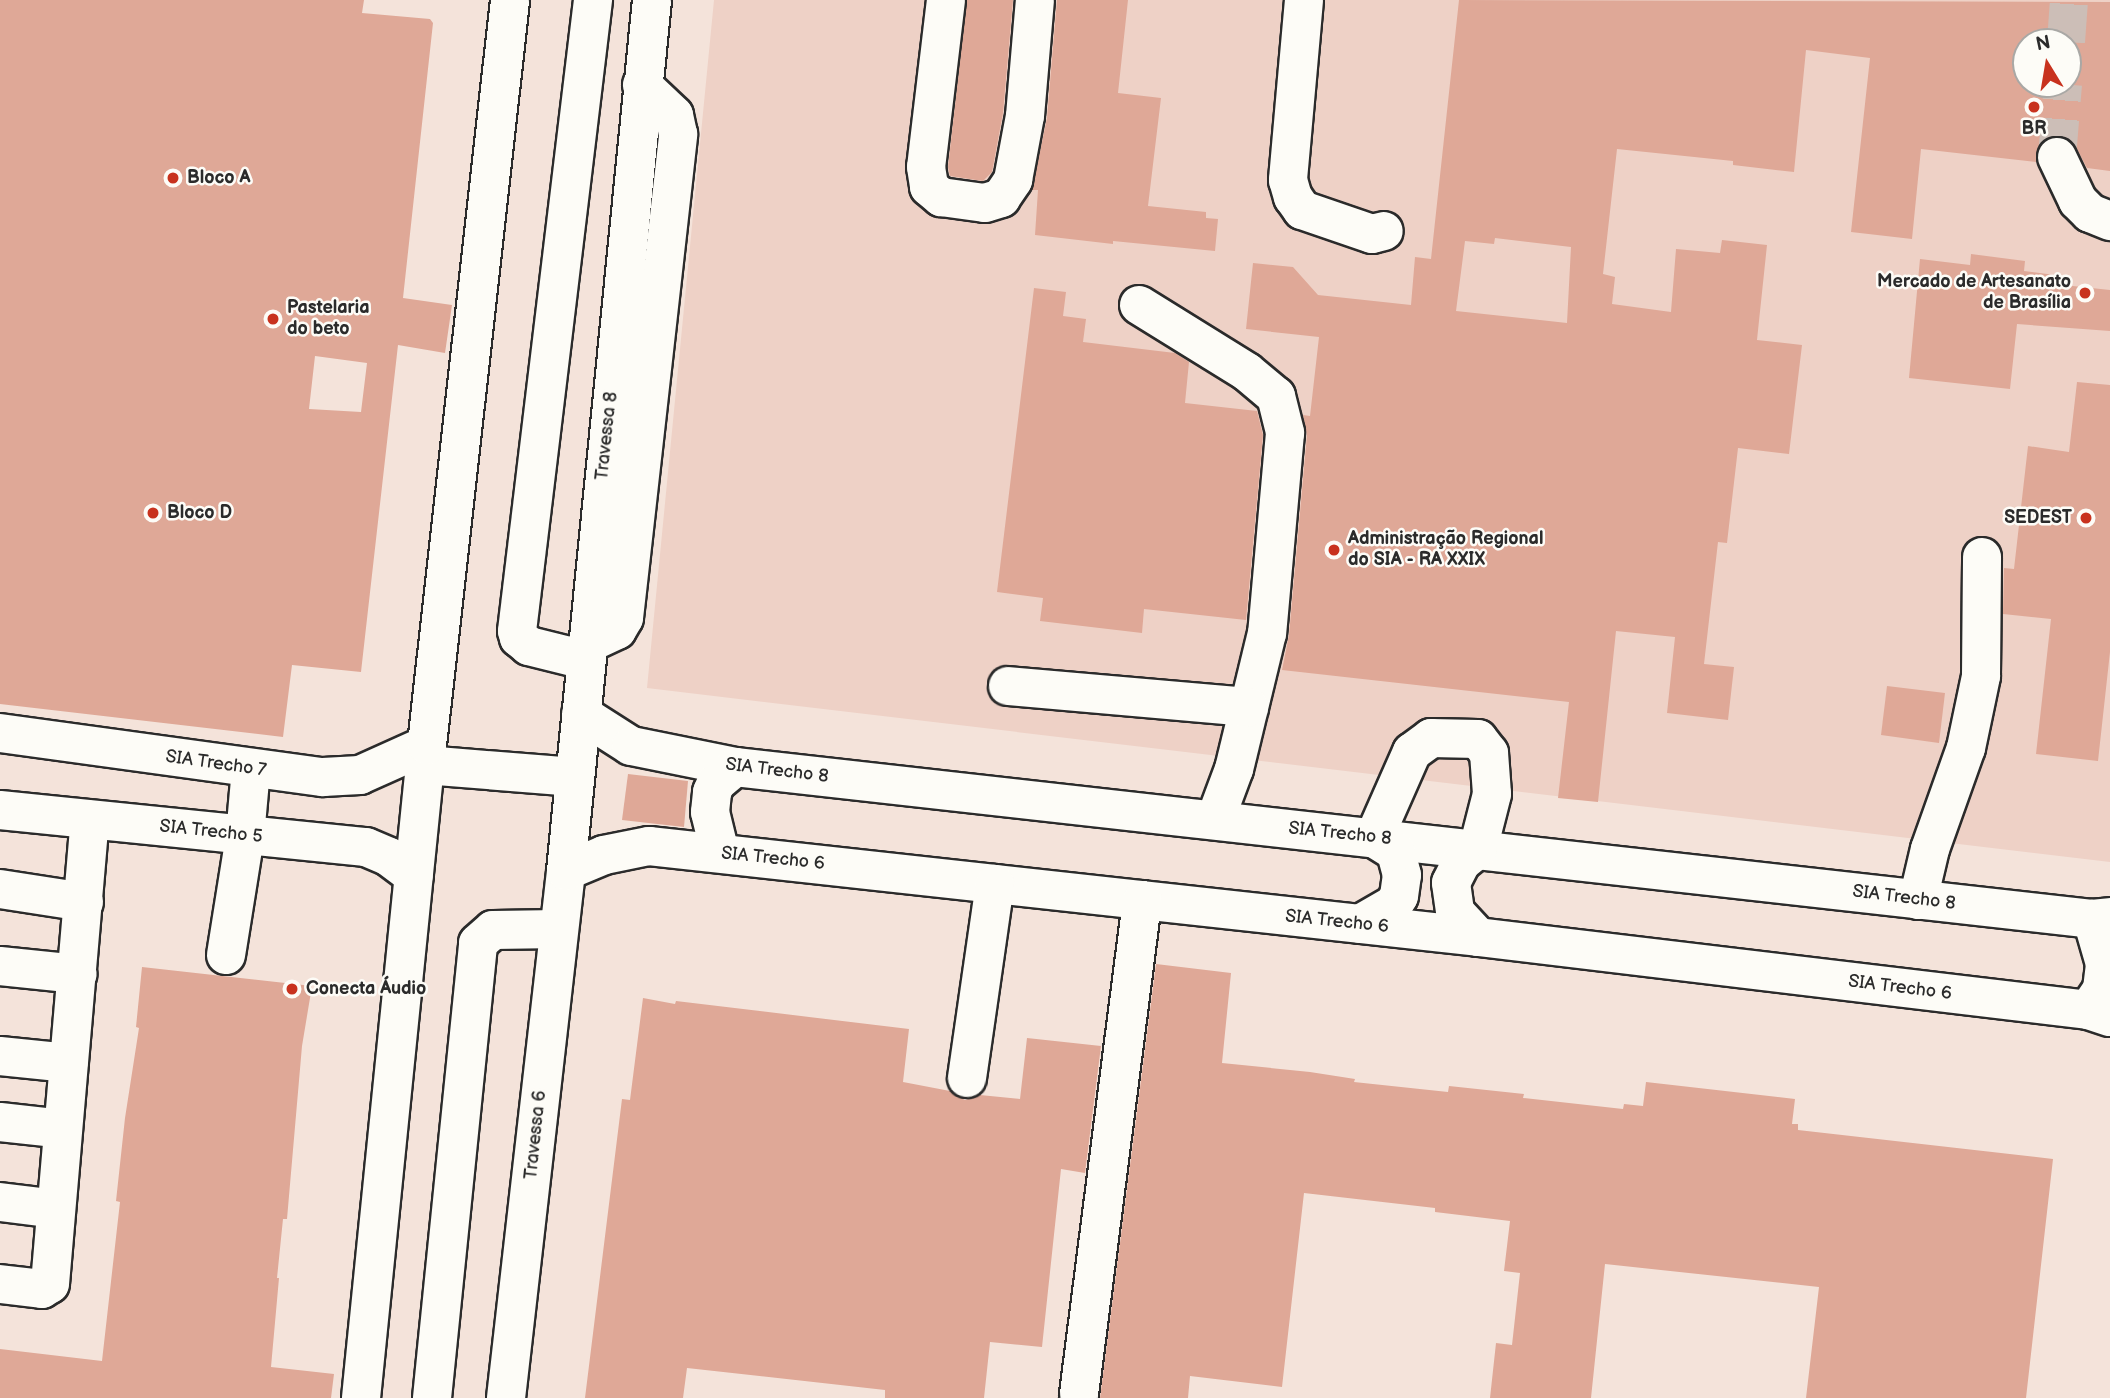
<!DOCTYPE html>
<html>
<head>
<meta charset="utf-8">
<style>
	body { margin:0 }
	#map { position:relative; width:2110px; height:1398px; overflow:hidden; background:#f4e3da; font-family:"Balsamiq Sans",sans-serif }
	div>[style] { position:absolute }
	.built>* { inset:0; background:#eed1c6 }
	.building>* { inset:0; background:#dfa897 }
	.minor-tunnel>* { height:38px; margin-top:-19px; transform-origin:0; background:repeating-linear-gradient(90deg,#ccbeb7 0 38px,transparent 0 57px) }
	.roads { filter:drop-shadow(2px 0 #2b2b2b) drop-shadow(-2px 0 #2b2b2b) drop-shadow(0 2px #2b2b2b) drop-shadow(0 -2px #2b2b2b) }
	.minor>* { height:38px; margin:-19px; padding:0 19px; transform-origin:19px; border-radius:19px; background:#fdfcf7 }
	.major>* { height:38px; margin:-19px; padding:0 19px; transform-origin:19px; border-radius:19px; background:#fdfcf7 }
	.dots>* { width:19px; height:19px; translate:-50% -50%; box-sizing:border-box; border:4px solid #fdfcf7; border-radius:50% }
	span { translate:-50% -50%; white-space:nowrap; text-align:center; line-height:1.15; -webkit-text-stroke:5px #fdfcf7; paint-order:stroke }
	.poi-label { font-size:18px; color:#2b2b2b; font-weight:700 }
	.left { translate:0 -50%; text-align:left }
	.right { translate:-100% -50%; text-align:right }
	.street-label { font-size:18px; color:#2b2b2b }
	.north { position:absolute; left:2012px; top:28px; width:70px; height:70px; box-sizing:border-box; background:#fdfcf7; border:2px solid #a9a8a5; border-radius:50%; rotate:349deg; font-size:19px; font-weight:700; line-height:28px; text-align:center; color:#2b2b2b }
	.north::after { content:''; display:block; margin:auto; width:24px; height:32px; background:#c8321e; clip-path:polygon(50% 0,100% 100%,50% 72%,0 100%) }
</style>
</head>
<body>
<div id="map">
	<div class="built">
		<div style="clip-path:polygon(evenodd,714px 0,2110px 0,2110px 862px,647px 688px,714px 0,2026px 42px,2068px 42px,2068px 84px,2026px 84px,2026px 42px)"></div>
	</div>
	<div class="building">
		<div style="clip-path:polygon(evenodd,0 0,364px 0,362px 13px,430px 19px,433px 23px,403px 298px,452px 305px,445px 353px,398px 345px,361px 672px,292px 665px,283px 737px,0 704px,0 0,315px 356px,367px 363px,361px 412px,309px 409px,315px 356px)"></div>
		<div style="clip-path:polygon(967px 0,1013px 0,1003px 113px,992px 172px,983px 181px,950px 176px,948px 167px)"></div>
		<div style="clip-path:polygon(1057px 0,1128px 0,1118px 93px,1161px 98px,1148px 206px,1206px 212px,1206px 218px,1218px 219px,1215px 251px,1113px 241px,1113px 244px,1035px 235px,1038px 190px,1032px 190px,1047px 118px)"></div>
		<div style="clip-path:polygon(evenodd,1459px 0,2110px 2px,2110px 171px,2087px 168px,2076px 147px,2069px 139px,2059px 135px,2048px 137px,2039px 144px,2036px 162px,1921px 149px,1912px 239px,1851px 232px,1870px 58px,1806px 50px,1794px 172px,1733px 165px,1733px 161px,1617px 149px,1603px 274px,1615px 277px,1612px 304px,1671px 312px,1676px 249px,1720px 253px,1722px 240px,1767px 245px,1757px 340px,1802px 345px,1789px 454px,1738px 448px,1727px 543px,1718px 542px,1704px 664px,1734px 667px,1728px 720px,1667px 713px,1675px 637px,1616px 631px,1598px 802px,1558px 798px,1569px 702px,1282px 670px,1289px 635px,1307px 435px,1303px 415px,1310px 416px,1319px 337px,1246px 329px,1253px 263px,1293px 267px,1318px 295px,1411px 305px,1415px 257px,1431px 259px,1459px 0,2026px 42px,2068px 42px,2068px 84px,2026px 84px,2026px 42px,1459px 0,1495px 238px,1571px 247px,1567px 323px,1456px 311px,1465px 241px,1494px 244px,1495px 238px)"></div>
		<div style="clip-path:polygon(1971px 254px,2025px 261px,2024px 271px,2055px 275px,2054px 284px,2110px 290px,2110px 331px,2017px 324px,2010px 389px,1909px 378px,1920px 259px,1970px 265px)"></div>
		<div style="clip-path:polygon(1034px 288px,1066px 292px,1063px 316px,1086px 319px,1083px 342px,1175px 353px,1189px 362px,1185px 403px,1257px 411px,1263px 435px,1246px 620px,1144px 609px,1142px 633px,1040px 621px,1043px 598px,997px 592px)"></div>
		<div style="clip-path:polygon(2077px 382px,2110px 385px,2110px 652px,2098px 761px,2036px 754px,2051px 619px,2003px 614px,2004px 568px,2014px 569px,2028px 446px,2069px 452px)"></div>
		<div style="clip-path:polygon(1887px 686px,1945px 693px,1939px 743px,1881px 735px)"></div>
		<div style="clip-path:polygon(628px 774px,688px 781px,684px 827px,622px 820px)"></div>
		<div style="clip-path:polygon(1156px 964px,1231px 973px,1222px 1063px,1310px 1072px,1355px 1079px,1354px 1082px,1448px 1092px,1449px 1086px,1524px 1094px,1523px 1098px,1623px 1109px,1624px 1104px,1643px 1106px,1646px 1082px,1795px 1099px,1792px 1124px,1798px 1124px,1798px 1130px,2053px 1159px,2026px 1398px,1806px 1398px,1819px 1287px,1605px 1264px,1591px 1398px,1490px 1398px,1496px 1343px,1512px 1345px,1520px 1273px,1504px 1271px,1510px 1221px,1435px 1212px,1435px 1208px,1304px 1193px,1282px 1387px,1190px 1376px,1188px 1398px,1100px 1398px)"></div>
		<div style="clip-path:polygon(142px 967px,312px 986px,302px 1046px,287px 1219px,283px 1219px,277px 1278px,279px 1278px,271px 1367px,334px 1374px,331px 1398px,0 1398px,0 1349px,102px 1361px,120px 1202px,116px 1201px,125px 1118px,139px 1028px,136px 1027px)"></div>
		<div style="clip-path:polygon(643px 998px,675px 1004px,676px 1001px,909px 1029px,903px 1082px,950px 1091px,965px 1100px,980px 1095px,1020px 1099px,1027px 1038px,1101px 1046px,1085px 1173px,1061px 1169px,1042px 1347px,990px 1342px,984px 1398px,885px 1398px,885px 1390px,687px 1368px,683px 1398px,585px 1398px,622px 1099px,630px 1100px)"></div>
	</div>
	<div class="minor-tunnel">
		<div style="left:2066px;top:42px;width:42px;rotate:-85.9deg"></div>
		<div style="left:2057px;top:157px;width:73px;rotate:-85.3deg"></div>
	</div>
	<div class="roads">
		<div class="minor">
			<div style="left:946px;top:0;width:168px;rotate:96.8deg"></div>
			<div style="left:926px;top:167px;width:20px;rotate:81deg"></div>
			<div style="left:929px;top:187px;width:16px;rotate:40deg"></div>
			<div style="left:941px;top:197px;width:44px;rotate:7.8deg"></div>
			<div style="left:985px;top:203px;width:17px;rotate:-17deg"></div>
			<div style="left:1001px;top:198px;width:22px;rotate:-56deg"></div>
			<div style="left:1013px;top:180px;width:65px;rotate:-79.4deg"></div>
			<div style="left:1025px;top:116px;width:116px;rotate:-85.1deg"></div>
			<div style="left:1304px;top:0;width:181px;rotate:95.1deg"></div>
			<div style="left:1288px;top:180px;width:18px;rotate:74deg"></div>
			<div style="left:1293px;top:197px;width:16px;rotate:55deg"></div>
			<div style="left:1302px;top:210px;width:74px;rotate:18.9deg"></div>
			<div style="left:1372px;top:234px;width:12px;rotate:-14deg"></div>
			<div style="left:2057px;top:157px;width:49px;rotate:64.5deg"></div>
			<div style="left:2078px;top:201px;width:17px;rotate:45deg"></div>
			<div style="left:2090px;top:213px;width:22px;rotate:22deg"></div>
			<div style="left:1139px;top:305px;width:127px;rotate:31.8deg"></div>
			<div style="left:1247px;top:372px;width:38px;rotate:40deg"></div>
			<div style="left:1276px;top:396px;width:38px;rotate:76deg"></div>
			<div style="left:1285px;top:433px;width:201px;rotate:95.1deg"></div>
			<div style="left:1267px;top:633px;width:140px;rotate:103.6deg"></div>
			<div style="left:1234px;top:769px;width:54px;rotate:110.4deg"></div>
			<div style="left:587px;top:644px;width:33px;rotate:-25deg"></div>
			<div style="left:617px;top:630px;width:14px;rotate:-60deg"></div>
			<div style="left:624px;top:618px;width:487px;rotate:-83.6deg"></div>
			<div style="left:678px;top:134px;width:19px;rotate:-102deg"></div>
			<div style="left:674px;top:115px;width:44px;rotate:-136.8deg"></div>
			<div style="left:585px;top:660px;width:58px;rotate:-166deg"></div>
			<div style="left:529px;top:646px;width:13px;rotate:-141deg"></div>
			<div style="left:519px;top:638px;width:7px;rotate:-106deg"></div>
			<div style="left:517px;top:631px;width:636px;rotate:-83.13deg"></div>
			<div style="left:1008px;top:686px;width:242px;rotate:5deg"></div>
			<div style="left:581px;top:714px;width:59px;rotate:32.6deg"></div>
			<div style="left:631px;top:746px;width:106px;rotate:11.4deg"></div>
			<div style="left:735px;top:767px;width:1365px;rotate:6.39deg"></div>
			<div style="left:2092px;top:919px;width:18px;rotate:-6deg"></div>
			<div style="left:0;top:733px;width:326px;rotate:7.8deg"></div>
			<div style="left:323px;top:777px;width:37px;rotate:-3deg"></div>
			<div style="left:360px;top:775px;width:73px;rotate:-24.1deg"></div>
			<div style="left:425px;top:765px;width:150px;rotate:4.6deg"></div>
			<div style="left:0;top:810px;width:368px;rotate:5.8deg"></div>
			<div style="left:366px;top:847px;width:25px;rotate:23deg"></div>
			<div style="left:389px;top:857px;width:31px;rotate:37deg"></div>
			<div style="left:720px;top:853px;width:42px;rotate:-103.7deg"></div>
			<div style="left:710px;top:812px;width:20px;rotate:-84deg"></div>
			<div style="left:712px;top:792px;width:10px;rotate:-66deg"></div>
			<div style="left:716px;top:783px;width:25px;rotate:-40deg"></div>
			<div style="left:566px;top:871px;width:41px;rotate:-22.8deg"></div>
			<div style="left:604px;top:855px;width:46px;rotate:-11.3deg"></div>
			<div style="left:649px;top:846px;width:834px;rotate:6.26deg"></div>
			<div style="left:1478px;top:937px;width:614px;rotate:6.82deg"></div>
			<div style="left:2088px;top:1010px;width:23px;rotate:18deg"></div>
			<div style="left:0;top:889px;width:85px;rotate:8.8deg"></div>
			<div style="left:1918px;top:900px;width:52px;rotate:-76.8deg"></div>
			<div style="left:1930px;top:849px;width:107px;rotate:-70.4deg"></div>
			<div style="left:1966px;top:748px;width:74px;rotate:-78.2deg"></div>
			<div style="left:1981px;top:676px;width:119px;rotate:-89.5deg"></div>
			<div style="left:1360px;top:924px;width:39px;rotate:-30deg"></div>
			<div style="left:1394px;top:904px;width:9px;rotate:-58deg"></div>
			<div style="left:1399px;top:896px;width:21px;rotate:-82deg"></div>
			<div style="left:1402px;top:875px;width:24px;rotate:-105deg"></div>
			<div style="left:1396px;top:852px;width:26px;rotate:-148deg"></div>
			<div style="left:1374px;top:838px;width:94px;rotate:-66.2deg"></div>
			<div style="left:1412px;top:752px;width:24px;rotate:-36deg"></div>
			<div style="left:1431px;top:738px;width:47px;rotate:1.2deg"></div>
			<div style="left:1478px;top:739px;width:18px;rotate:52deg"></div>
			<div style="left:1489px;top:753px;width:41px;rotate:85.8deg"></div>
			<div style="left:1492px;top:794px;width:57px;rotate:104.3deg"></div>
			<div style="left:1478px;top:849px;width:22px;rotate:141deg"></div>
			<div style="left:1461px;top:863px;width:22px;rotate:117deg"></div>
			<div style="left:1451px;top:883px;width:29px;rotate:82deg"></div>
			<div style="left:1455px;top:912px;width:34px;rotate:47deg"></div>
			<div style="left:226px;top:955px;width:121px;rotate:-80.9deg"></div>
			<div style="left:245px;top:836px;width:67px;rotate:-84.9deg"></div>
			<div style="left:0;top:966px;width:78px;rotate:5.9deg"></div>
			<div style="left:2088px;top:1010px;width:25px;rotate:-56deg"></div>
			<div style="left:2102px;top:989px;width:25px;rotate:-83deg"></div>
			<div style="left:2105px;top:964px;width:47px;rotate:-106.1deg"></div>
			<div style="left:0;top:1056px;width:69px;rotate:5.8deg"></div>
			<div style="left:967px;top:1078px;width:196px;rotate:-81.8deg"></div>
			<div style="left:0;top:1122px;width:63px;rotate:6.3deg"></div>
			<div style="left:0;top:1202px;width:56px;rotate:7.1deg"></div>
			<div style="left:0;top:1284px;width:42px;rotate:6.8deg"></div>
			<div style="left:42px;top:1289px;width:9px;rotate:-32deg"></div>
			<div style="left:50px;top:1284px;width:466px;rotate:-85.1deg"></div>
			<div style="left:1079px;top:1394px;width:498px;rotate:-82.7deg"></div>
			<div style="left:432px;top:1398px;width:457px;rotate:-84.2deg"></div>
			<div style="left:478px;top:943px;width:20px;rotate:-41deg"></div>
			<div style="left:493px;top:930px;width:66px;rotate:-0.9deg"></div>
		</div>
		<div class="major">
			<div style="left:361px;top:1398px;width:656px;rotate:-84.23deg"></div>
			<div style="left:427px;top:745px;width:750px;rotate:-83.64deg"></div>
			<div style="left:506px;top:1398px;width:530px;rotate:-83.5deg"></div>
			<div style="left:566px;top:871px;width:875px;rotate:-84.36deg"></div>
		</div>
	</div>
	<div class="dots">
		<div style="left:2034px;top:107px;background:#c8321e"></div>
		<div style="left:173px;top:178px;background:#c8321e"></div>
		<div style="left:2085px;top:293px;background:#c8321e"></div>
		<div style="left:273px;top:319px;background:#c8321e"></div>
		<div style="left:153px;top:513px;background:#c8321e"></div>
		<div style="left:2086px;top:518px;background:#c8321e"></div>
		<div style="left:1334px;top:550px;background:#c8321e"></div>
		<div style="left:292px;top:989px;background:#c8321e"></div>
	</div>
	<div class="poi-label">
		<span style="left:2034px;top:129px">BR</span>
		<span class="left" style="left:187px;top:178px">Bloco A</span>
		<span class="right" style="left:2071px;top:293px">Mercado de Artesanato<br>de Brasília</span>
		<span class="left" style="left:287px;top:319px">Pastelaria<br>do beto</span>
		<span class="left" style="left:167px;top:513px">Bloco D</span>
		<span class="right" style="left:2072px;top:518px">SEDEST</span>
		<span class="left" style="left:1348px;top:550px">Administração Regional<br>do SIA - RA XXIX</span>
		<span class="left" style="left:306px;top:989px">Conecta Áudio</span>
	</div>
	<div class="street-label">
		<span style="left:607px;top:436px;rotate:-84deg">Travessa 8</span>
		<span style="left:216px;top:764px;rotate:8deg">SIA Trecho 7</span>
		<span style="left:777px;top:771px;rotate:7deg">SIA Trecho 8</span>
		<span style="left:211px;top:832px;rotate:6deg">SIA Trecho 5</span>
		<span style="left:1340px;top:834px;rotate:6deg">SIA Trecho 8</span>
		<span style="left:773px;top:859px;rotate:6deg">SIA Trecho 6</span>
		<span style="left:1904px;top:898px;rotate:7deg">SIA Trecho 8</span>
		<span style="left:1337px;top:922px;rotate:6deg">SIA Trecho 6</span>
		<span style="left:1900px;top:988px;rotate:7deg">SIA Trecho 6</span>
		<span style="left:536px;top:1135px;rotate:-84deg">Travessa 6</span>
	</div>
	<div class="north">N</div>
</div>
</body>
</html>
